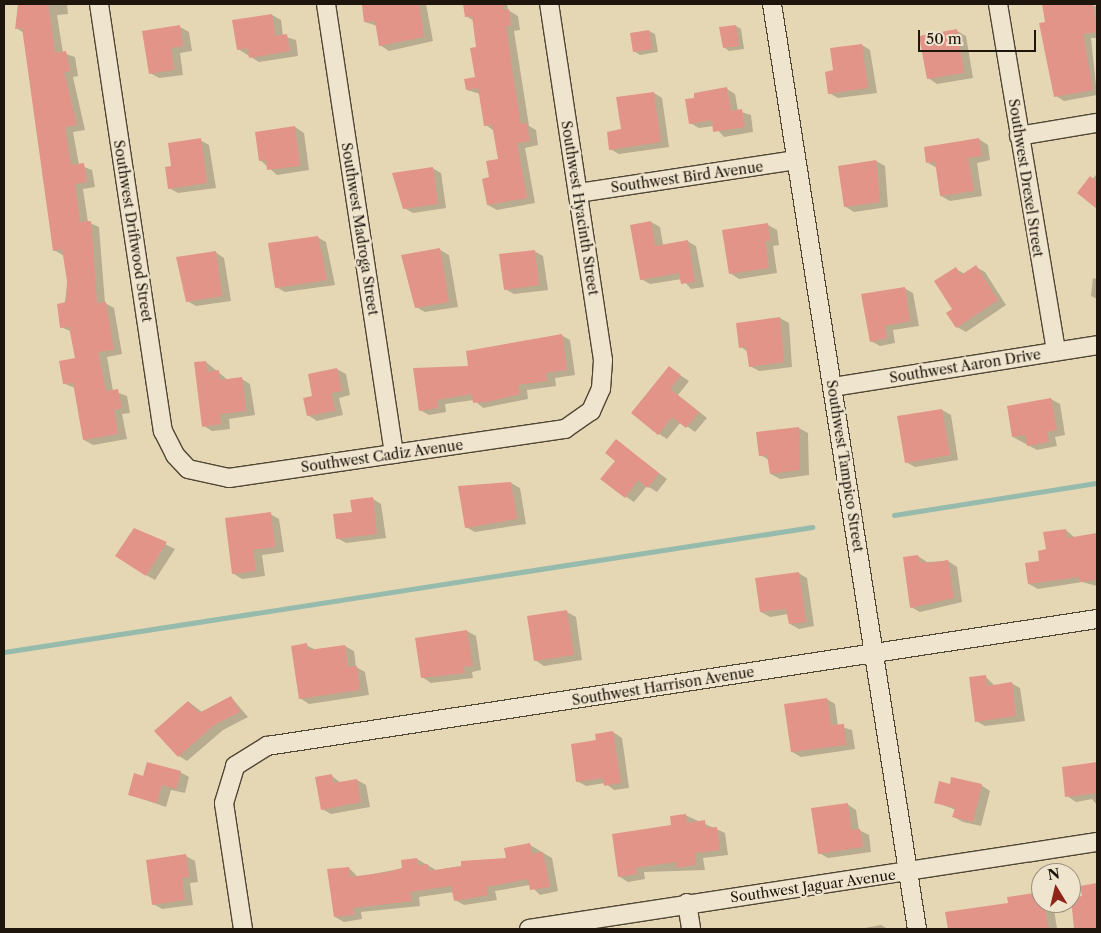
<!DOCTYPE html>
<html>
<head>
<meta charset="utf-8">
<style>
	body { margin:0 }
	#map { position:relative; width:1101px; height:933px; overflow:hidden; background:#e6d7b4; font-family:"Libre Caslon Text",serif }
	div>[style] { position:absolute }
	.shadow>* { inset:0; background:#0003 }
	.stream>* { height:5px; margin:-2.5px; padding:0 2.5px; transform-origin:2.5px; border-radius:2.5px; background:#96baac }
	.building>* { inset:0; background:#e39489 }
	.roads { filter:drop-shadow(1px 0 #504636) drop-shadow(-1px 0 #504636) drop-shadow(0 1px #504636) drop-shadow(0 -1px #504636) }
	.minor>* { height:18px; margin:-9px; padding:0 9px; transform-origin:9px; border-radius:9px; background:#efe5ce }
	span { translate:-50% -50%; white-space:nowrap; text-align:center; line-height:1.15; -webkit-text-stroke:4.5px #efe5ce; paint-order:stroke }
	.street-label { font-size:14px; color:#1e150c }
	.frame { position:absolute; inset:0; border:5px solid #1e150c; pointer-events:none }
	.north { position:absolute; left:1031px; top:863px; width:50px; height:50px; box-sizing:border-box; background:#efe5ce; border:1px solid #9b9280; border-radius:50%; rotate:351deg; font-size:14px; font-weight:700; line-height:20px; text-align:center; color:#1e150c }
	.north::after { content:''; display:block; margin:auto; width:18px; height:22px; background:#8f2418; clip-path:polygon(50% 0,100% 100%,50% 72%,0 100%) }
	.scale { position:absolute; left:918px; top:30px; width:118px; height:22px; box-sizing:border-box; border:2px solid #1e150c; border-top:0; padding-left:6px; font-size:15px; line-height:18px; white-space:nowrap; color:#1e150c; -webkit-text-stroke:4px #efe5ce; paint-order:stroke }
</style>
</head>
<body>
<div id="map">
	<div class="shadow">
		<div style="clip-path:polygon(19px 4px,67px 4px,68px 14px,57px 15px,63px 53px,75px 57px,78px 76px,73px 77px,85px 130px,73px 132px,79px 165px,92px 170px,95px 187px,83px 189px,88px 222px,99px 227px,105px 303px,114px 308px,122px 354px,107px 357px,113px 391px,127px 396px,130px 413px,122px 414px,127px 439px,93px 445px,84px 440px,75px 388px,65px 384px,76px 359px,72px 332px,61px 327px,68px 281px,64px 256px,54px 250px,24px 33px,16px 28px)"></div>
		<div style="clip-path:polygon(426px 4px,433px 41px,389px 51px,380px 45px,377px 26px,365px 22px,363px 6px)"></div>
		<div style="clip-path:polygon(465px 4px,507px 4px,508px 10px,518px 16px,520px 30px,514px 31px,529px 126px,536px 130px,538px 145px,525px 148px,535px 203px,497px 210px,488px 205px,491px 178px,499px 160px,494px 131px,486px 125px,480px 94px,467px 90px,476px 78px,478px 48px,474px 21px,466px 16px)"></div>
		<div style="clip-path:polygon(1044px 4px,1097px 6px,1097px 38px,1091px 38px,1097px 95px,1064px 101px,1056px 96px)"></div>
		<div style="clip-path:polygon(272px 15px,281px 20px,283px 36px,296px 40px,298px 56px,259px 62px,238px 49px)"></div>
		<div style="clip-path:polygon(736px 26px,741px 29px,744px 49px,729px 51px,724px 47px)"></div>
		<div style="clip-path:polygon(180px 27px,189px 32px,192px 51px,180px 53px,183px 75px,159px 78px,150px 73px)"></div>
		<div style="clip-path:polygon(649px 31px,655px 34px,658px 52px,640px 55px,634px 51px)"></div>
		<div style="clip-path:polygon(957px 31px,966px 36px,973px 78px,937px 84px,928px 78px)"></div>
		<div style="clip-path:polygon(862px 45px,870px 50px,877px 93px,838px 98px,829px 93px,835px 71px)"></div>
		<div style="clip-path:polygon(727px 89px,735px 94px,738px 111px,751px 115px,753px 132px,724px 137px,714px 126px,699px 128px,690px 123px)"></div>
		<div style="clip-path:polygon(654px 93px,662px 98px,669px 147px,619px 154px,610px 149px)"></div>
		<div style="clip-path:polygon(295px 127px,304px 133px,309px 170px,277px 175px,260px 160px)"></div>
		<div style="clip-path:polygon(979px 139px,988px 145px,990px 160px,977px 163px,982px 196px,950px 201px,941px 196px,937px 168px,928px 163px)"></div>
		<div style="clip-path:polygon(200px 140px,209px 145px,216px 188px,178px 193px,169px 188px,173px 167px)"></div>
		<div style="clip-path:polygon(876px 161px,885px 166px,888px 207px,854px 212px,846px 207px,840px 167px)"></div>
		<div style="clip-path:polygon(432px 168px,441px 173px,446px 208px,413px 213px,404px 208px)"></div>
		<div style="clip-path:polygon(1097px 174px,1097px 208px,1078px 193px)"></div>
		<div style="clip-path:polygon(651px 222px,660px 227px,663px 245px,687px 241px,696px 246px,704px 287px,691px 289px,682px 279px,650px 284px,641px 279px)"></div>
		<div style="clip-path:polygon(768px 225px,777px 230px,779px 245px,773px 246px,777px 273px,739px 279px,730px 273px)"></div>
		<div style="clip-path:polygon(317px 237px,326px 242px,335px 285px,285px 292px,276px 287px)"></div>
		<div style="clip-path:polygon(440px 250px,449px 255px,458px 307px,425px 312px,416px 307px,402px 256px)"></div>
		<div style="clip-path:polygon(534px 251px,543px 256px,548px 290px,514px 294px,505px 289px)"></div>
		<div style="clip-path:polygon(215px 252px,224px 258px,231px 301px,196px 306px,187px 301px,177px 258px)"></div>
		<div style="clip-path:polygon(976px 267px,985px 272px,1006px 305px,966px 332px,957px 327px,954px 310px,956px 269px,965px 274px)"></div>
		<div style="clip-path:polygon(1093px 278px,1097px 279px,1097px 299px,1091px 296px)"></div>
		<div style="clip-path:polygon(904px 288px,913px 293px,919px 326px,893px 330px,895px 343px,880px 346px,871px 341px)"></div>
		<div style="clip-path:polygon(780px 318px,789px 323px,792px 367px,759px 371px,750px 366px,748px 352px,741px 347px)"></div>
		<div style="clip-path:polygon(561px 335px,570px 340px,575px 375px,555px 378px,556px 386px,527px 390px,528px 399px,483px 408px,474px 400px,445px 404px,446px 412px,429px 415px,420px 410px,469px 367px)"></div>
		<div style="clip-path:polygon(206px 362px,228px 380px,242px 379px,250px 384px,255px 415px,229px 419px,230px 429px,212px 431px,204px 426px)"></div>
		<div style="clip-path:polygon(669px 368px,689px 381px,678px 395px,707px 418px,695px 432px,681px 422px,667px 439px,659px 434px)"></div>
		<div style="clip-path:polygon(337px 369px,346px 374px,350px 395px,339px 398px,343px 415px,317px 421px,308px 415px,314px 397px)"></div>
		<div style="clip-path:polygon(1051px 399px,1060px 404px,1065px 435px,1055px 437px,1057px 446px,1037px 450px,1013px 437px)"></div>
		<div style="clip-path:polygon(942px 410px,951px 415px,958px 460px,915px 467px,906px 462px)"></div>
		<div style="clip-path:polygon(799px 428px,808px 433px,809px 475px,780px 479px,771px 474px,769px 460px,760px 455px)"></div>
		<div style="clip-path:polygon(616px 441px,667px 479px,657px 492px,647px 486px,634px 502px,625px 496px)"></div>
		<div style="clip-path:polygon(511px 483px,520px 488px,526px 524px,475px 532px,466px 527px)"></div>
		<div style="clip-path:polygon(373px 499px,381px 504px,386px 538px,346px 543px,337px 538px,353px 513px)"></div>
		<div style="clip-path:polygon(270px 514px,279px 519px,284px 552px,262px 555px,265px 576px,242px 579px,234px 574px)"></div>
		<div style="clip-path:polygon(134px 529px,175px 549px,155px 580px,146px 575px)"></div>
		<div style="clip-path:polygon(1066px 530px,1075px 538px,1097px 535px,1097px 586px,1082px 582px,1038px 589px,1029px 584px,1047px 550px)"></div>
		<div style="clip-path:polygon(918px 556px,927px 562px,948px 561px,957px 567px,962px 602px,920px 612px,911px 607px)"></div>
		<div style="clip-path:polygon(798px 573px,807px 578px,814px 626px,799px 629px,790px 624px,788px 614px,770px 617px,761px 612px)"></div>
		<div style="clip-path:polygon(567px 612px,576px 617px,582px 660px,544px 666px,535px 660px)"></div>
		<div style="clip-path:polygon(467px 631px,476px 636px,481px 670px,472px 672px,473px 678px,431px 683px,422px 677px)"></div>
		<div style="clip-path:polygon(306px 645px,316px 650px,345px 646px,354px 651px,356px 667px,365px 672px,369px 695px,309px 704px,300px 698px)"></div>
		<div style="clip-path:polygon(985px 676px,995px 686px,1011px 683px,1020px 688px,1025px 721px,985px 726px,976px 721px)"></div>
		<div style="clip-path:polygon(231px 697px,248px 717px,223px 730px,187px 761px,179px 756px,189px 702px,202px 712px)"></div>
		<div style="clip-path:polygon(827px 699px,835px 704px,838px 726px,852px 730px,855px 749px,801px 757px,792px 752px)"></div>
		<div style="clip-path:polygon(613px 732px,622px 738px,629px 788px,614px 790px,605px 783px,586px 786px,577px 781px,597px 741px)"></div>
		<div style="clip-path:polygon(1097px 764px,1097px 805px,1092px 799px,1076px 802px,1067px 796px,1063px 768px)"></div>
		<div style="clip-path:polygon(180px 772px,189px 777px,185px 793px,171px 790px,166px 807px,130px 795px,144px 777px)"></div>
		<div style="clip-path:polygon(332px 776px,341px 783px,357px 780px,366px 785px,370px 807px,331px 814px,322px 809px)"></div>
		<div style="clip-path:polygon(950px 785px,981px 785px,990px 791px,981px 826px,963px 822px,954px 817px,956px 810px,935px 802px)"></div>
		<div style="clip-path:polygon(847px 804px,856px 810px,859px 830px,869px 835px,871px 852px,828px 858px,819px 853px)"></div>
		<div style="clip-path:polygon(685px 815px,725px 833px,728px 855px,703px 858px,705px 870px,644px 872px,645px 879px,628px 882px,620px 877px)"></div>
		<div style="clip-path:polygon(530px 845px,552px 858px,558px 891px,540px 895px,530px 885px,495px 891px,497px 900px,464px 905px,455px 900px,454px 892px,419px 897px,420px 906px,361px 912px,362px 919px,344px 922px,335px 917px,349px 868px,358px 877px,404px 868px,403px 861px,417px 859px,436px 870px,508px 859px)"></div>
		<div style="clip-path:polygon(186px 856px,195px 861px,198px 882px,190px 883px,193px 905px,162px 909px,153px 904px)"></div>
		<div style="clip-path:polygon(1097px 884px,1097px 929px,1075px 929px,1071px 899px,1083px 897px,1081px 887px)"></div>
		<div style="clip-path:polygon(1053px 903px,1057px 929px,949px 929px,947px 913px)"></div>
		<div style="clip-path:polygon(881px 925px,888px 929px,859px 929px)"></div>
	</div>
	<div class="stream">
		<div style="left:894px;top:515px;width:206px;rotate:-9deg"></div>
		<div style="left:4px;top:652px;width:818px;rotate:-8.79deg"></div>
	</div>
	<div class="building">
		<div style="clip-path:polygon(18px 4px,48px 4px,55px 53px,66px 51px,70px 71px,64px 72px,77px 125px,65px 127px,71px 165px,84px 163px,87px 182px,75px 184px,80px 222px,91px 221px,97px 303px,106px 302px,114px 350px,98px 352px,106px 391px,118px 389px,122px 408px,114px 410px,118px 434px,83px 440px,73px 383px,63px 384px,59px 361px,75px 358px,69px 327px,60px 328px,57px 304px,66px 302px,67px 281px,62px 249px,53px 251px,22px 28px,15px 29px)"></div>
		<div style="clip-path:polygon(419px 4px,424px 37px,379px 46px,375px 21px,364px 22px,362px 5px)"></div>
		<div style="clip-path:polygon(463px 4px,503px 4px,504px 10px,509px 9px,511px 26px,506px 26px,514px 82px,521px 124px,527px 123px,530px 141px,517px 143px,527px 198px,487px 205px,482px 179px,489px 177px,486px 161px,498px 159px,492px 125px,484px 126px,478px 88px,466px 90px,464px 79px,475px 77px,470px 48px,476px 47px,472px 16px,465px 17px)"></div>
		<div style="clip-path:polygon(1042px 4px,1093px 4px,1097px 32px,1083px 34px,1093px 90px,1054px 97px,1039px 23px,1045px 22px)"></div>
		<div style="clip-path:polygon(272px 14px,275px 36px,287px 34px,290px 51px,249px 58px,248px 48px,237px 50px,232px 20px)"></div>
		<div style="clip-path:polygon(180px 25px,183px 46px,171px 48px,174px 70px,149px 74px,142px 31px)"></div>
		<div style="clip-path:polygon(736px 25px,739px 46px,723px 48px,719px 27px)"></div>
		<div style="clip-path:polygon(957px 29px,964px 73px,927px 79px,919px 36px)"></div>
		<div style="clip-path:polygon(649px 30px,652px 49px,633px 52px,630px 33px)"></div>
		<div style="clip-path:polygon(862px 44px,868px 88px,828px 94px,825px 72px,833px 70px,830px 48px)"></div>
		<div style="clip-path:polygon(727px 87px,731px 111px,742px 109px,745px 127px,713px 132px,712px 120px,689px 124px,685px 99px,694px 98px,694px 93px)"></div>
		<div style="clip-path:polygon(654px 92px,661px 142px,609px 150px,607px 132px,621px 129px,616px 97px)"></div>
		<div style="clip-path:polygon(295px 126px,300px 166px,267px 170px,266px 160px,259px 161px,255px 132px)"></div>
		<div style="clip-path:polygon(201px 138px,207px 183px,168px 189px,165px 167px,171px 166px,168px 143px)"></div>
		<div style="clip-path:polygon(979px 138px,982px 156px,968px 158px,974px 191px,940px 196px,935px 162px,926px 163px,924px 147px)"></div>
		<div style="clip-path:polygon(876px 160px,880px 202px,844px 207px,838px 166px)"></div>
		<div style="clip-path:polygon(433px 167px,438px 204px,403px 209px,392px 173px)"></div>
		<div style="clip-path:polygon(1090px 176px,1097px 182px,1097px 209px,1077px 193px)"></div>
		<div style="clip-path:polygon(651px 221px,655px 246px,688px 240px,695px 282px,681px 284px,679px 273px,640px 280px,630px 225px)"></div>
		<div style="clip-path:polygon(768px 223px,770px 241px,765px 241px,769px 268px,729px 274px,722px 230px)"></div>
		<div style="clip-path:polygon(318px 236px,327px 280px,275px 288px,268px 243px)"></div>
		<div style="clip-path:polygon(440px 248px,449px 302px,415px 308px,401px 255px)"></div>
		<div style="clip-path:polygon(535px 250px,539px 285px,504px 290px,499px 254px)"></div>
		<div style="clip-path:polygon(216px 251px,222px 296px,186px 302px,176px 257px)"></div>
		<div style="clip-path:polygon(976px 265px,998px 300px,956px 328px,946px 313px,952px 309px,934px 281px,956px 267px,961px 275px)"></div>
		<div style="clip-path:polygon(905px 287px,910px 321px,885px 326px,887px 338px,870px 342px,861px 294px)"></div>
		<div style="clip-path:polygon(780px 317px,784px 362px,749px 367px,746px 347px,739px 348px,736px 323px)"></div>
		<div style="clip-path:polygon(562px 334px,567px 370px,546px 373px,547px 381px,518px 385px,520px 394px,492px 401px,473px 403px,472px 394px,437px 400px,438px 408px,419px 411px,413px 368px,468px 366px,466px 351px)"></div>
		<div style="clip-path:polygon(206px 361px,207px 372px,219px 370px,220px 380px,242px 377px,246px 411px,220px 414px,221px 424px,202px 427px,194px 362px)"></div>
		<div style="clip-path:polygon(669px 366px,681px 375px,670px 389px,699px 412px,686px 428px,672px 417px,658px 435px,631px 413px)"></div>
		<div style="clip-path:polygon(337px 368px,342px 391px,331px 393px,335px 411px,307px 416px,303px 398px,312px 396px,308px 374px)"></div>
		<div style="clip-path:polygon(1051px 398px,1057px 430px,1047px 432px,1049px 442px,1027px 446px,1025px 435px,1012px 437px,1007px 406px)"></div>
		<div style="clip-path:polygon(942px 409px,950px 455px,905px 463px,897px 416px)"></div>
		<div style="clip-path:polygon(799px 427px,800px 470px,770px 474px,767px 455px,759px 456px,756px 432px)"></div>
		<div style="clip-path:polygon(616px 439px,659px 473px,648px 488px,638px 480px,625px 498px,600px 479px,615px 461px,605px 453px)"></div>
		<div style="clip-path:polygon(511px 482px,517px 519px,465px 528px,458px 486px)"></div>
		<div style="clip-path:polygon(373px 497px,377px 534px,336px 539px,333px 514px,352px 512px,350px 500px)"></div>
		<div style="clip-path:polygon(271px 512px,275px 547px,253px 550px,256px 571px,232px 574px,225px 518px)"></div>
		<div style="clip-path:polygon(134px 528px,167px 542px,146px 576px,115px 556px)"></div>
		<div style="clip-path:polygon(1066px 529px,1067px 538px,1097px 533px,1097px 580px,1080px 582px,1079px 577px,1028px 584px,1025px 563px,1039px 561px,1038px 551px,1046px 549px,1043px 532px)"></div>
		<div style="clip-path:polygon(918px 555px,920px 562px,930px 563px,948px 560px,954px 598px,910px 608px,903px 557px)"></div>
		<div style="clip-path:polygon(799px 572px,806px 622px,789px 624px,786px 609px,760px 612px,755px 578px)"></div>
		<div style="clip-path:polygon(567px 610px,574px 655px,534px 661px,527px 616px)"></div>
		<div style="clip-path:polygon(467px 630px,473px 666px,464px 667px,465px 673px,421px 678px,415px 638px)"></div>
		<div style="clip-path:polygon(307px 643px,308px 650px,345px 645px,348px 667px,357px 666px,360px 690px,299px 699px,291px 646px)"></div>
		<div style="clip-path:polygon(986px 675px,987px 686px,1012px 682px,1016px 716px,975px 722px,969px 677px)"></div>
		<div style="clip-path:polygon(231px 696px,240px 712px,214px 725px,178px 757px,154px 731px,188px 701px,199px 713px)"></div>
		<div style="clip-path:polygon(827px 698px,831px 725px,844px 724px,846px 745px,791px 752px,784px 704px)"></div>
		<div style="clip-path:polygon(613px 731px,621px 783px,604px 786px,603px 778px,576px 782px,571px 744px,596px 740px,595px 734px)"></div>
		<div style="clip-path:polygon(147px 762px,181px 771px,176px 789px,162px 785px,157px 803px,128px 795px,134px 773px,143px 776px)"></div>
		<div style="clip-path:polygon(1097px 762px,1097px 793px,1065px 797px,1062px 767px)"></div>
		<div style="clip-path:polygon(332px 774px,333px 783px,357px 779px,361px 802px,321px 810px,315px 777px)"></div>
		<div style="clip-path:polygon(951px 777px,982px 784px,973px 822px,952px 817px,955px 808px,934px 803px,939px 781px,950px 784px)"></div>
		<div style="clip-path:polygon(848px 803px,851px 830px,860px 829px,863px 847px,818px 854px,811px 808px)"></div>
		<div style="clip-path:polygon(686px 814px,687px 823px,705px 820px,706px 828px,717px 827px,720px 850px,695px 853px,696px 865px,677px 868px,676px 862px,636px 868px,637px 874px,618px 877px,612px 834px,671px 825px,670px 816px)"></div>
		<div style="clip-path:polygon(530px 843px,532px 854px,543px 852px,550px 887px,530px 890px,528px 879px,487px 887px,488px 895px,454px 901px,451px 886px,410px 892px,412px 901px,353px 908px,354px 915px,334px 917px,327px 869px,349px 867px,350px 877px,388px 872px,402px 868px,401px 860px,417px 858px,418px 865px,428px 864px,429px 871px,461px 866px,461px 861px,506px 858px,504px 848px)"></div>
		<div style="clip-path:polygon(186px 854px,189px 877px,182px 878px,185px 900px,152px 905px,146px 860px)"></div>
		<div style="clip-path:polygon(1097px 883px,1097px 929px,1074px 929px,1071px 898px,1082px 896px,1080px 886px)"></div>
		<div style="clip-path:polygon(1041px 892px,1049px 929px,948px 929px,945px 912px,1008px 903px,1007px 897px)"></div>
	</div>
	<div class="roads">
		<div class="minor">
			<div style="left:99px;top:4px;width:432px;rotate:81.5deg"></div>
			<div style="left:163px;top:431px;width:27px;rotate:63deg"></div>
			<div style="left:175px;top:455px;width:19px;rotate:47deg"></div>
			<div style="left:188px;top:469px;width:42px;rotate:12.4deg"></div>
			<div style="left:229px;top:478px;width:340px;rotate:-8.3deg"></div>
			<div style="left:565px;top:429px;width:32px;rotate:-35deg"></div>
			<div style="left:591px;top:411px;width:24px;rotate:-66deg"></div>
			<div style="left:601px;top:389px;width:29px;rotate:-86deg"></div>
			<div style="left:603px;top:360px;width:360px;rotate:-98.6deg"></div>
			<div style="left:326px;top:4px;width:455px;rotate:81.4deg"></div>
			<div style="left:772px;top:4px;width:936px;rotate:81.09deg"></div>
			<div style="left:998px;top:4px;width:352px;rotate:80.5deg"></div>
			<div style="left:1019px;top:136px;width:79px;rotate:-9.5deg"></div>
			<div style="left:578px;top:193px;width:220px;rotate:-8.6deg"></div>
			<div style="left:833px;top:387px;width:267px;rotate:-9deg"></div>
			<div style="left:687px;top:903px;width:26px;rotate:81deg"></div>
			<div style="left:243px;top:929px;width:127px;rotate:-98.6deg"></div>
			<div style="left:224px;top:803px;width:39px;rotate:-73deg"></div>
			<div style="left:235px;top:766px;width:38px;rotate:-32deg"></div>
			<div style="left:267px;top:746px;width:840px;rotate:-8.7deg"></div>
			<div style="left:529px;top:929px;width:575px;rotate:-8.71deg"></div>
		</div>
	</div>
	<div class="street-label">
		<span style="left:687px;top:177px;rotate:-8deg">Southwest Bird Avenue</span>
		<span style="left:1026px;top:178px;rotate:81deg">Southwest Drexel Street</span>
		<span style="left:580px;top:208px;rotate:81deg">Southwest Hyacinth Street</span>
		<span style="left:360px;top:229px;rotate:81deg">Southwest Madroga Street</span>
		<span style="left:133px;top:231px;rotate:81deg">Southwest Driftwood Street</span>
		<span style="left:965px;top:366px;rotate:-9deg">Southwest Aaron Drive</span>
		<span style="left:382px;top:456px;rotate:-8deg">Southwest Cadiz Avenue</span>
		<span style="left:845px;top:466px;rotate:81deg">Southwest Tampico Street</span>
		<span style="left:663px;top:686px;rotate:-9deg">Southwest Harrison Avenue</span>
		<span style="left:813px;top:886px;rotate:-8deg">Southwest Jaguar Avenue</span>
	</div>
	<div class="frame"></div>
	<div class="north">N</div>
	<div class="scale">50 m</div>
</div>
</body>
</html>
